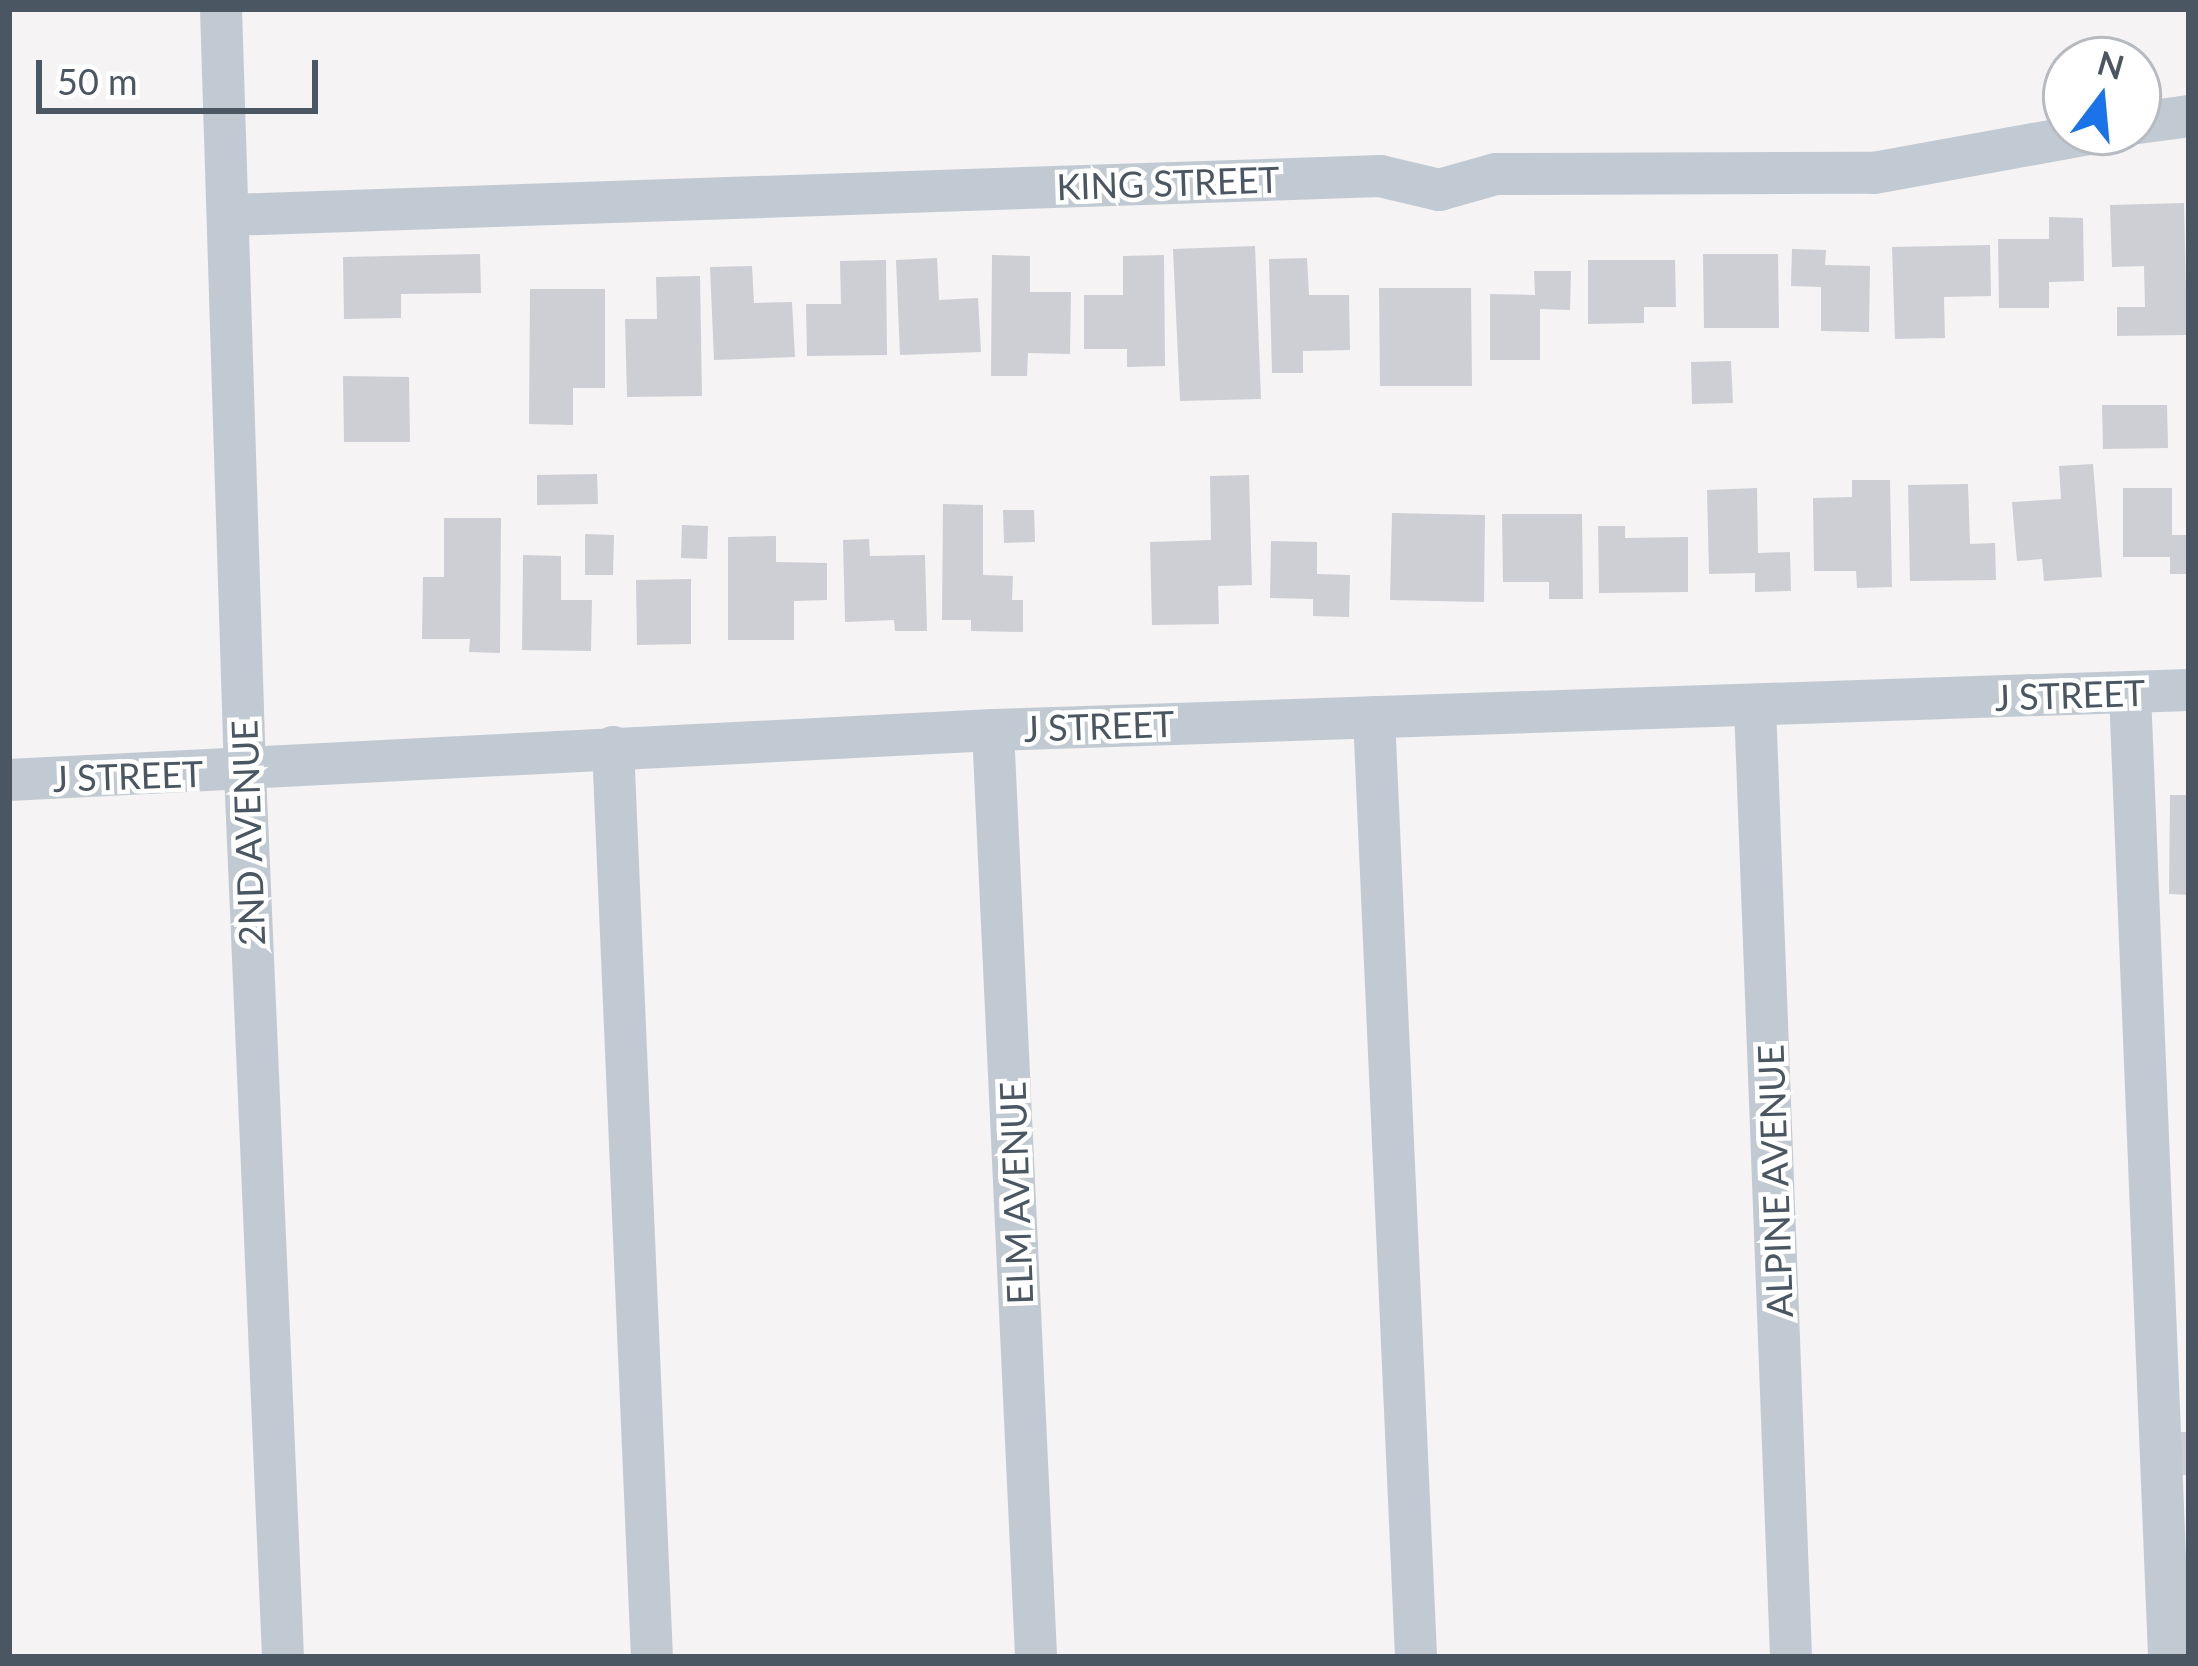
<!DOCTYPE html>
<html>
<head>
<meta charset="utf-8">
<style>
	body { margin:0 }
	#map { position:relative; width:2198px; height:1666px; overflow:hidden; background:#f5f3f3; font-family:Lato,sans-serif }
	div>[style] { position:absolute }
	.building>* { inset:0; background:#cdcfd5 }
	.minor>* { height:42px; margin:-21px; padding:0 21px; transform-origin:21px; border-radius:21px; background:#c1cad2 }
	span { translate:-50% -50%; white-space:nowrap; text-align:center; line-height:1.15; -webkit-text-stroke:9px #fff; paint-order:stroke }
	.street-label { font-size:36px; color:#4a5661 }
	.frame { position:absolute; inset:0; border:12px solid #4a5661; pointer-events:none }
	.north { position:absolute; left:2042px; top:36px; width:120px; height:120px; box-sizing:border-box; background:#fff; border:3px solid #b7bbc0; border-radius:50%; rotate:16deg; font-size:33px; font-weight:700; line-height:48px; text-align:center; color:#4a5661 }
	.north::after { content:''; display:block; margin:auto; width:42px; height:54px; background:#1a73e8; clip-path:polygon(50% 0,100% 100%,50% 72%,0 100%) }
	.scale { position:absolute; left:36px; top:60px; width:282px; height:54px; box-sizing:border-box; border:6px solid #4a5661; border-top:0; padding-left:15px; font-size:36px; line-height:42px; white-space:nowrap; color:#4a5661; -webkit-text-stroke:9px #fff; paint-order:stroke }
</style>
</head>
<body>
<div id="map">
	<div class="building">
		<div style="clip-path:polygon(2184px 203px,2187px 335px,2117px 336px,2117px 307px,2145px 307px,2144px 266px,2112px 267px,2110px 205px)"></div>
		<div style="clip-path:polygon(2049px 217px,2083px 218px,2084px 281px,2049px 282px,2049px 308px,1999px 308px,1998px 239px,2049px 239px)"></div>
		<div style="clip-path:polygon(1990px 245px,1991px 296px,1944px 297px,1945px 338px,1895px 339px,1892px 247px)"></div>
		<div style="clip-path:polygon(1255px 246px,1261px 399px,1180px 401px,1173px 249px)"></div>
		<div style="clip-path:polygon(1792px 249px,1826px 250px,1825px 265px,1870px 266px,1869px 332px,1821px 331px,1821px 287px,1791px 286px)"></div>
		<div style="clip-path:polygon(480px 254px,481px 293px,401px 294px,401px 318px,344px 319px,343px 257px)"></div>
		<div style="clip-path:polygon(1703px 254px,1778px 254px,1779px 328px,1704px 328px)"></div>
		<div style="clip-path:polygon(992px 255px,1030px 256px,1030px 292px,1071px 292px,1070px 354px,1028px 353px,1027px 376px,991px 376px)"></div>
		<div style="clip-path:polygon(1164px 255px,1165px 366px,1127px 367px,1127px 349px,1084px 349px,1084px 295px,1123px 295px,1123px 256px)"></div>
		<div style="clip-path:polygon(937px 258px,939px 300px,978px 298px,981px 352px,900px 355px,896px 260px)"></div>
		<div style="clip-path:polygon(1307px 258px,1309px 295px,1349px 295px,1350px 350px,1303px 351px,1303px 373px,1272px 373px,1269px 259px)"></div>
		<div style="clip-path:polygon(886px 260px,887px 355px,807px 356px,806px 304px,841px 304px,840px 261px)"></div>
		<div style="clip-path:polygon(1588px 260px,1675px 260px,1676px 307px,1644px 307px,1644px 323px,1588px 324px)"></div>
		<div style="clip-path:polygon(752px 266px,754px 303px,792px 302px,795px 357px,714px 360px,710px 267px)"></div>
		<div style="clip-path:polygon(1534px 271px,1571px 271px,1570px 310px,1540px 309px,1540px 360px,1490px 360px,1490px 294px,1535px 295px)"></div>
		<div style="clip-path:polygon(700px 276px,702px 396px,627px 397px,625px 319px,657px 319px,656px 277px)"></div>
		<div style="clip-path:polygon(1379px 288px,1471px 288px,1472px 386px,1380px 386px)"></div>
		<div style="clip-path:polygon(530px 289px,605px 289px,605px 388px,573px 388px,573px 425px,529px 424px)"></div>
		<div style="clip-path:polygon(1731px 361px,1733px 403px,1692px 404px,1691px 362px)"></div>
		<div style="clip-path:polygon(343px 376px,409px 377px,410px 442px,344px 442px)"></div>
		<div style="clip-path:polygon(2102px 405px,2167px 405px,2168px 448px,2103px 449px)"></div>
		<div style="clip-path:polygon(2093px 464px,2102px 577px,2044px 581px,2042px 559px,2017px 561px,2012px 502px,2061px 499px,2059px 466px)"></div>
		<div style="clip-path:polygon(597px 474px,598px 504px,537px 505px,537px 475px)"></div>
		<div style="clip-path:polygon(1249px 475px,1252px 585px,1218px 586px,1219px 624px,1152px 625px,1150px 542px,1211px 540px,1210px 476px)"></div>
		<div style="clip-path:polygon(1852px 480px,1890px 480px,1892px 587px,1857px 588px,1856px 571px,1814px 571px,1813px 498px,1852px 497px)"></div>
		<div style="clip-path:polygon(1968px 484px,1970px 544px,1995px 543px,1996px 580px,1910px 581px,1908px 485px)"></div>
		<div style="clip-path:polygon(1757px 488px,1758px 553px,1790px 552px,1791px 591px,1755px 592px,1755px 573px,1709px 574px,1707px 490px)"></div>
		<div style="clip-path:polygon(2123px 488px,2172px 488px,2172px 535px,2189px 535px,2189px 574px,2170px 574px,2170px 557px,2123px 557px)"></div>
		<div style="clip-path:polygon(943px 504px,983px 505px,983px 575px,1013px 576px,1012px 600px,1023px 600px,1023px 632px,971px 631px,971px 620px,942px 620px)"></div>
		<div style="clip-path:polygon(1003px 510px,1034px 510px,1035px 542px,1004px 543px)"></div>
		<div style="clip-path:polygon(1392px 513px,1485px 515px,1484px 602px,1390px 600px)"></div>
		<div style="clip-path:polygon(1502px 514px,1582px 514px,1583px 599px,1549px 599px,1549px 582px,1503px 582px)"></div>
		<div style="clip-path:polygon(444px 518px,501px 518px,500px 653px,469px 652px,470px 639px,422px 639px,423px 577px,444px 577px)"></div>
		<div style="clip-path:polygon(682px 525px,708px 526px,707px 559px,681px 558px)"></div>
		<div style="clip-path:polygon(1598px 526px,1625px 526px,1625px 538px,1688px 537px,1688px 592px,1599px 593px)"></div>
		<div style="clip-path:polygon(585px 534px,614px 535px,613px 575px,585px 575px)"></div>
		<div style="clip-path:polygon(776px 536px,776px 562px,827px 563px,827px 600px,794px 601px,794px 640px,728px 640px,728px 537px)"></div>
		<div style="clip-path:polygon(869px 539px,870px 556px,925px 555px,927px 631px,895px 631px,894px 620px,845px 622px,843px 540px)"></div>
		<div style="clip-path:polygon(1271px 541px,1317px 542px,1317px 574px,1350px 575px,1349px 617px,1313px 616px,1313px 599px,1270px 598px)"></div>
		<div style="clip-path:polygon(523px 555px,561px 556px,561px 600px,592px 600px,591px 651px,522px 650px)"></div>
		<div style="clip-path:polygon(691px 579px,691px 644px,637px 645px,636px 580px)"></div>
		<div style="clip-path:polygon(2170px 795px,2189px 795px,2189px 895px,2169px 894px)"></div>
		<div style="clip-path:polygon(2180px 1432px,2189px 1432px,2189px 1475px,2181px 1475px)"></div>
	</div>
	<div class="minor">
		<div style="left:221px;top:9px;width:763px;rotate:88.2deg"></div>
		<div style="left:245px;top:772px;width:886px;rotate:87.54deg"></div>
		<div style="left:2138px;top:123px;width:51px;rotate:-7.8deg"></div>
		<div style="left:229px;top:215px;width:1152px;rotate:-1.94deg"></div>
		<div style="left:1380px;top:176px;width:61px;rotate:13.3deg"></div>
		<div style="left:1439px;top:190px;width:59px;rotate:-15.7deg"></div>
		<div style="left:1496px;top:174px;width:378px;rotate:-0.2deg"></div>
		<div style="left:1874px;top:173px;width:229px;rotate:-10.3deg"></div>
		<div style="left:2130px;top:693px;width:965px;rotate:87.68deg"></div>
		<div style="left:1755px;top:706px;width:952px;rotate:87.83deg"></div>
		<div style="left:1374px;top:717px;width:941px;rotate:87.44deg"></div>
		<div style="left:993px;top:730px;width:928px;rotate:87.34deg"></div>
		<div style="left:613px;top:747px;width:911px;rotate:87.55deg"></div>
		<div style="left:9px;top:780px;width:985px;rotate:-2.91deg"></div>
		<div style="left:993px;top:730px;width:1197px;rotate:-1.92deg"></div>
	</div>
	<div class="street-label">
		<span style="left:1168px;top:183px;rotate:-2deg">KING STREET</span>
		<span style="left:2070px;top:695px;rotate:-2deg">J STREET</span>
		<span style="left:1099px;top:726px;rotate:-2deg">J STREET</span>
		<span style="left:128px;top:776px;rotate:-2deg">J STREET</span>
		<span style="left:248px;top:833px;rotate:-92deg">2ND AVENUE</span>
		<span style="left:1775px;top:1181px;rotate:-92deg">ALPINE AVENUE</span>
		<span style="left:1016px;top:1193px;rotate:-92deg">ELM AVENUE</span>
	</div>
	<div class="frame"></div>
	<div class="north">N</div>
	<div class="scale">50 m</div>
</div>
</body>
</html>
